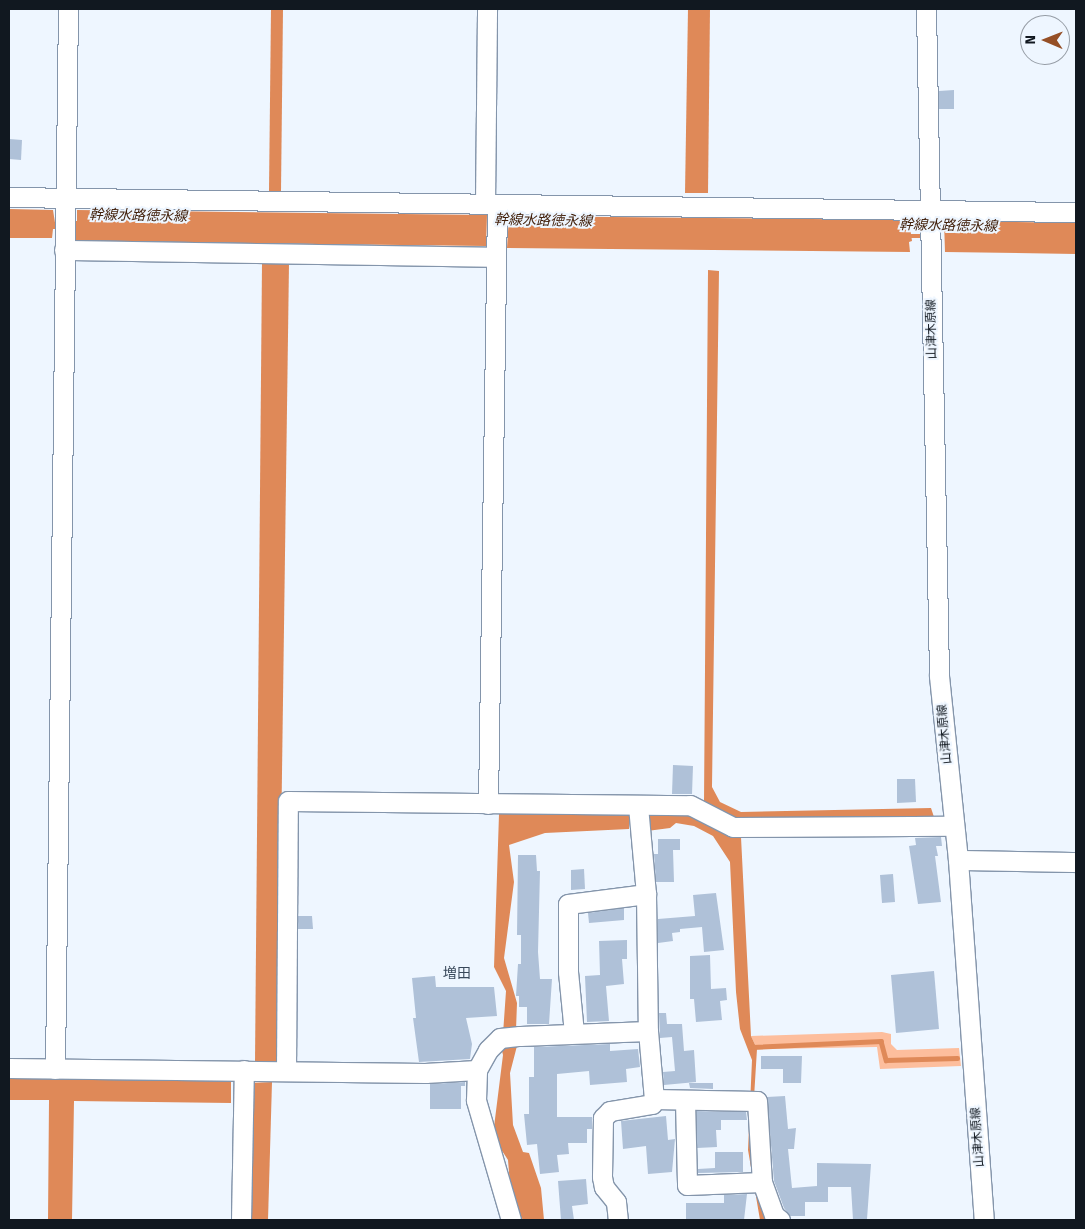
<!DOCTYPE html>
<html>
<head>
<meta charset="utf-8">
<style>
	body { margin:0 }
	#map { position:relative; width:1085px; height:1229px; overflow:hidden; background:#eef6ff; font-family:"Fira Sans","Noto Sans JP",sans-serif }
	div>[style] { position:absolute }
	.green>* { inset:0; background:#fdbe9d }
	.water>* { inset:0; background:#df8958 }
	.stream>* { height:4.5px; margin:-2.25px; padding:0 2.25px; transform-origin:2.25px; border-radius:2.25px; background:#df8958 }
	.building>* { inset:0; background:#afc1d8 }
	.roads { filter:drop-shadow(1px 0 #8495ab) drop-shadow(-1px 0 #8495ab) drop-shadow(0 1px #8495ab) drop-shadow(0 -1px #8495ab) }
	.minor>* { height:19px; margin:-9.5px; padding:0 9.5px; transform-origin:9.5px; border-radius:9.5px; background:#fff }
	span { translate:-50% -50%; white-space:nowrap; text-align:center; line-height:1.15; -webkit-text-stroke:4px #eef6ff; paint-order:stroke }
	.street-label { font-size:12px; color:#111820 }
	.water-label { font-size:14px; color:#411f0a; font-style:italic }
	.neighbourhood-label { font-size:14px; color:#38485a }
	.frame { position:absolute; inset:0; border:10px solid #111820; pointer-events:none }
	.north { position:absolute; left:1020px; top:15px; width:50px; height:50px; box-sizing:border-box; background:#eef6ff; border:1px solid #969da6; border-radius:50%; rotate:271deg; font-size:14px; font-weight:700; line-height:20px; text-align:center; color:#111820 }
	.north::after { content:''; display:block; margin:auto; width:18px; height:22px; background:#954f26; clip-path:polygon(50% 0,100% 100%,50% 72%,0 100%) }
</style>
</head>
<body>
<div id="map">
	<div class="green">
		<div style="clip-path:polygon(882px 1032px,891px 1034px,891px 1044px,897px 1050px,959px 1048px,961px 1066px,880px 1069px,877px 1047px,757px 1049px,751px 1036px)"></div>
	</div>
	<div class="water">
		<div style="clip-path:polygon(271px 9px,283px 9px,281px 191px,269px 191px)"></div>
		<div style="clip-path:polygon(688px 9px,710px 9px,708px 193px,685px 193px)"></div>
		<div style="clip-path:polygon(9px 209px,53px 210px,56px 229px,53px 229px,52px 238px,9px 238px)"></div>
		<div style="clip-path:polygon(77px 210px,487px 215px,486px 246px,76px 241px,76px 231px,71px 231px,71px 221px,77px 221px)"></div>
		<div style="clip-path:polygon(509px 216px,909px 220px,912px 241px,909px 242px,910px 252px,507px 248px)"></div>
		<div style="clip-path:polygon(944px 221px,1076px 223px,1076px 254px,945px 252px)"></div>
		<div style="clip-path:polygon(262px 263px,289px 263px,278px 1064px,255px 1063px)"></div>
		<div style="clip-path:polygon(708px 270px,719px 271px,712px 787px,720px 802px,741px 812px,931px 808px,934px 817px,739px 821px,704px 802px)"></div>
		<div style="clip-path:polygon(499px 814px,629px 814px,629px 829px,545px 833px,509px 845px,514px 882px,504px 958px,517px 1003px,516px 1030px,503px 1034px,506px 991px,494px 967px)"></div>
		<div style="clip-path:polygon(647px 814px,690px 815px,730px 836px,741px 837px,751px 1036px,757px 1049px,753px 1114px,770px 1220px,760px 1220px,748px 1150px,752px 1060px,740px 1029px,736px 992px,730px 862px,713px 836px,694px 826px,676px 823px,670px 828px,647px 831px)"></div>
		<div style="clip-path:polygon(518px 1042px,510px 1073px,513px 1125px,523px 1152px,529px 1153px,541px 1188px,544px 1220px,523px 1220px,518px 1212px,510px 1185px,508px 1160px,499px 1146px,494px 1127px,503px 1055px,501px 1047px)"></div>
		<div style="clip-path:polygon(9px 1077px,231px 1079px,231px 1103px,74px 1101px,72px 1220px,48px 1220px,49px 1100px,9px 1100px)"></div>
		<div style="clip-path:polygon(272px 1082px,268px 1220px,247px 1220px,251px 1083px)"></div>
	</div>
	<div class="stream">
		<div style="left:908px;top:236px;width:17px"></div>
		<div style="left:753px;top:1047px;width:128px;rotate:-2.7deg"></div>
		<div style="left:881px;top:1041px;width:20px;rotate:75deg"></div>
		<div style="left:886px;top:1060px;width:71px;rotate:-1.6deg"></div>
	</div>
	<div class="building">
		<div style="clip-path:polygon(954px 90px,954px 109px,939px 109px,939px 91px)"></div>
		<div style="clip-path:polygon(9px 139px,22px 140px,21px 160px,9px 159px)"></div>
		<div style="clip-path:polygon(673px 765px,693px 766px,692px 794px,672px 794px)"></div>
		<div style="clip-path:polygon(897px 779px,915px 779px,916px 802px,897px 803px)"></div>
		<div style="clip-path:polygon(941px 837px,942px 846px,936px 846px,938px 856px,935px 856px,941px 902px,918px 904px,909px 846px,916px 845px,915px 838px)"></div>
		<div style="clip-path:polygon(658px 839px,680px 839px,680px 850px,673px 850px,674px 882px,656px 882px,654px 854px,658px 854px)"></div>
		<div style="clip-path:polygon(518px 855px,536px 855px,537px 871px,540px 871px,538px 952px,540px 979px,552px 979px,549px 1024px,527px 1024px,527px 1007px,519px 1007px,519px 996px,516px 996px,518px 964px,521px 964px,521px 935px,517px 935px)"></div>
		<div style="clip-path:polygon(584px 869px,585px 889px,571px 890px,571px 870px)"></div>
		<div style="clip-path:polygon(893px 874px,895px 902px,882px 903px,880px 875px)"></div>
		<div style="clip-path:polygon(716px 893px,724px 950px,704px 952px,702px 927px,680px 929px,680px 932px,672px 933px,673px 941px,658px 943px,658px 919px,695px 916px,693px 895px)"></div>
		<div style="clip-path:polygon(624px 908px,624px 920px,589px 923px,588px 913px)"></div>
		<div style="clip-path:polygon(298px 916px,312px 916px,313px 929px,298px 929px)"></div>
		<div style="clip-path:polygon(627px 940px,627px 959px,622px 959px,624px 984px,606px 986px,609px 1021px,587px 1022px,585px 976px,600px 975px,599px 941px)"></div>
		<div style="clip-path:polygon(710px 955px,711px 989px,726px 988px,727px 1000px,720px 1001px,722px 1020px,696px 1022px,694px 999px,690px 999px,690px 956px)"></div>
		<div style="clip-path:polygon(934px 971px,939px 1029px,896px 1033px,891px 975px)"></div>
		<div style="clip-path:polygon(435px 976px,436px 987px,494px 987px,497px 1016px,466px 1018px,472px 1044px,470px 1059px,419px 1062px,413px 1018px,416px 1018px,412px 978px)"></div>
		<div style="clip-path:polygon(659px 1013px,666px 1013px,667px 1024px,682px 1024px,684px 1051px,694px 1050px,696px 1082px,664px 1085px,663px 1072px,675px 1071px,672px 1037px,660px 1038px)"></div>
		<div style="clip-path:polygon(610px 1044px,610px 1051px,638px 1049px,640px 1067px,626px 1069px,627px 1082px,590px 1085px,589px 1071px,557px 1074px,557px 1117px,592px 1117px,592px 1129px,587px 1129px,587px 1143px,568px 1143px,569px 1154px,557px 1155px,559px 1172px,540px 1174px,537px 1144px,527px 1145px,524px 1114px,529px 1114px,529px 1077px,534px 1077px,534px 1047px)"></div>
		<div style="clip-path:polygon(761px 1056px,802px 1056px,801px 1083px,783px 1083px,783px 1069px,761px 1069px)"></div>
		<div style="clip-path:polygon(465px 1082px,465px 1086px,461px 1086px,461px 1109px,430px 1109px,430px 1084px)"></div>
		<div style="clip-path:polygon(689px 1083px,713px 1083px,713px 1089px,690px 1088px)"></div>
		<div style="clip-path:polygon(785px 1096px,788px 1129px,796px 1128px,794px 1149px,788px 1149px,792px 1188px,817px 1186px,817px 1163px,871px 1164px,867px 1219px,853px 1220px,851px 1187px,828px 1187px,828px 1202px,805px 1202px,805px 1216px,790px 1216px,784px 1208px,774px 1181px,767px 1097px)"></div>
		<div style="clip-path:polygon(696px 1111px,746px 1112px,747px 1120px,721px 1120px,721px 1130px,716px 1130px,717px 1147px,697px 1148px)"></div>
		<div style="clip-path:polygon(666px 1116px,668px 1140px,675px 1139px,672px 1172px,648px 1174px,646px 1146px,623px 1149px,621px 1121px)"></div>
		<div style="clip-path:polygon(715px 1152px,743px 1152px,743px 1172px,698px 1173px,698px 1169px,715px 1168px)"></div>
		<div style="clip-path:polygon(586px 1179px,588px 1204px,572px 1206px,574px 1220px,561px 1220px,558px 1181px)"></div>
		<div style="clip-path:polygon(747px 1194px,744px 1220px,686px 1220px,686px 1203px,724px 1203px,724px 1195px)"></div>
	</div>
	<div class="roads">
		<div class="minor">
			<div style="left:926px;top:9px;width:667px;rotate:88.88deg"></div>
			<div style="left:939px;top:676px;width:185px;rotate:84.1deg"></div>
			<div style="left:958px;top:860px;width:361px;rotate:85.9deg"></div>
			<div style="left:9px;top:197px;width:1067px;rotate:0.81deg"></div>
			<div style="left:485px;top:204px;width:195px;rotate:-89.4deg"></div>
			<div style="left:64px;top:250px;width:431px;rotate:0.9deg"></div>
			<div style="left:488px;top:804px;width:600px;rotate:-89.14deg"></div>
			<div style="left:638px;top:806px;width:88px;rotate:84.8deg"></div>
			<div style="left:646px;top:894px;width:137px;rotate:89.2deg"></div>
			<div style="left:958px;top:860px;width:118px;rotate:1deg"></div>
			<div style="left:574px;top:1033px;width:61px;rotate:-95.6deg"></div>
			<div style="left:568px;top:972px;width:68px;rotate:-90deg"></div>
			<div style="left:568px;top:904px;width:79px;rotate:-7.3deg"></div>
			<div style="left:9px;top:1068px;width:416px;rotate:0.7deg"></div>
			<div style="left:425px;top:1073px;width:52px;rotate:-3.3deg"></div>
			<div style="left:55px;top:1069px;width:1060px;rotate:-89.3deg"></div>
			<div style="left:286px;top:1070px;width:269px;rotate:-89.6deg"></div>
			<div style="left:288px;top:801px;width:402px;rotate:0.6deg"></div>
			<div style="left:690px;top:805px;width:48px;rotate:27.1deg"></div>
			<div style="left:733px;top:827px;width:220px;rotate:-0.3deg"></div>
			<div style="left:654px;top:1099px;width:103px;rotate:1.1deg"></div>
			<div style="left:757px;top:1101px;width:81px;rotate:86.5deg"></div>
			<div style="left:762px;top:1182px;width:35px;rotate:70deg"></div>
			<div style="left:774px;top:1215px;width:8px;rotate:40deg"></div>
			<div style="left:685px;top:1101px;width:84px;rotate:88.6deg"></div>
			<div style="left:687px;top:1185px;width:75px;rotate:-2.3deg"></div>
			<div style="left:241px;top:1220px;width:150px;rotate:-88.9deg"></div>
			<div style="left:511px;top:1220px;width:125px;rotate:-106.3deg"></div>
			<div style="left:476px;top:1100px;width:30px;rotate:-88deg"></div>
			<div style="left:477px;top:1070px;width:23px;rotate:-61deg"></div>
			<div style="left:488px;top:1050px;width:17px;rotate:-45deg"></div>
			<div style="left:500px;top:1038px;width:20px;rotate:-6deg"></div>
			<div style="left:520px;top:1036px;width:128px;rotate:-2.2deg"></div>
			<div style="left:648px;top:1031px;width:68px;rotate:85deg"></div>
			<div style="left:654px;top:1099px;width:5px;rotate:112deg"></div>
			<div style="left:652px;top:1104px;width:43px;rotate:170.5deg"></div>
			<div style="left:610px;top:1111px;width:10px;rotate:135deg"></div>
			<div style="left:603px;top:1118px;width:59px;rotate:91deg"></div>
			<div style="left:602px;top:1177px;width:10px;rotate:79deg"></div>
			<div style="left:604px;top:1187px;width:19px;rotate:51deg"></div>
			<div style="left:616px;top:1202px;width:18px;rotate:84deg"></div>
		</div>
	</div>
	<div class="street-label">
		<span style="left:932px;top:329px;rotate:-91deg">山津木原線</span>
		<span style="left:945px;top:734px;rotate:-95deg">山津木原線</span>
		<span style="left:978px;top:1137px;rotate:-94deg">山津木原線</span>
	</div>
	<div class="water-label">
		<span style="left:138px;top:216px;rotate:1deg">幹線水路徳永線</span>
		<span style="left:543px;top:221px;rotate:1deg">幹線水路徳永線</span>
		<span style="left:948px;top:226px;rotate:1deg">幹線水路徳永線</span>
	</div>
	<div class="neighbourhood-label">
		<span style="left:457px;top:974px">増田</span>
	</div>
	<div class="frame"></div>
	<div class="north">N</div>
</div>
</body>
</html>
